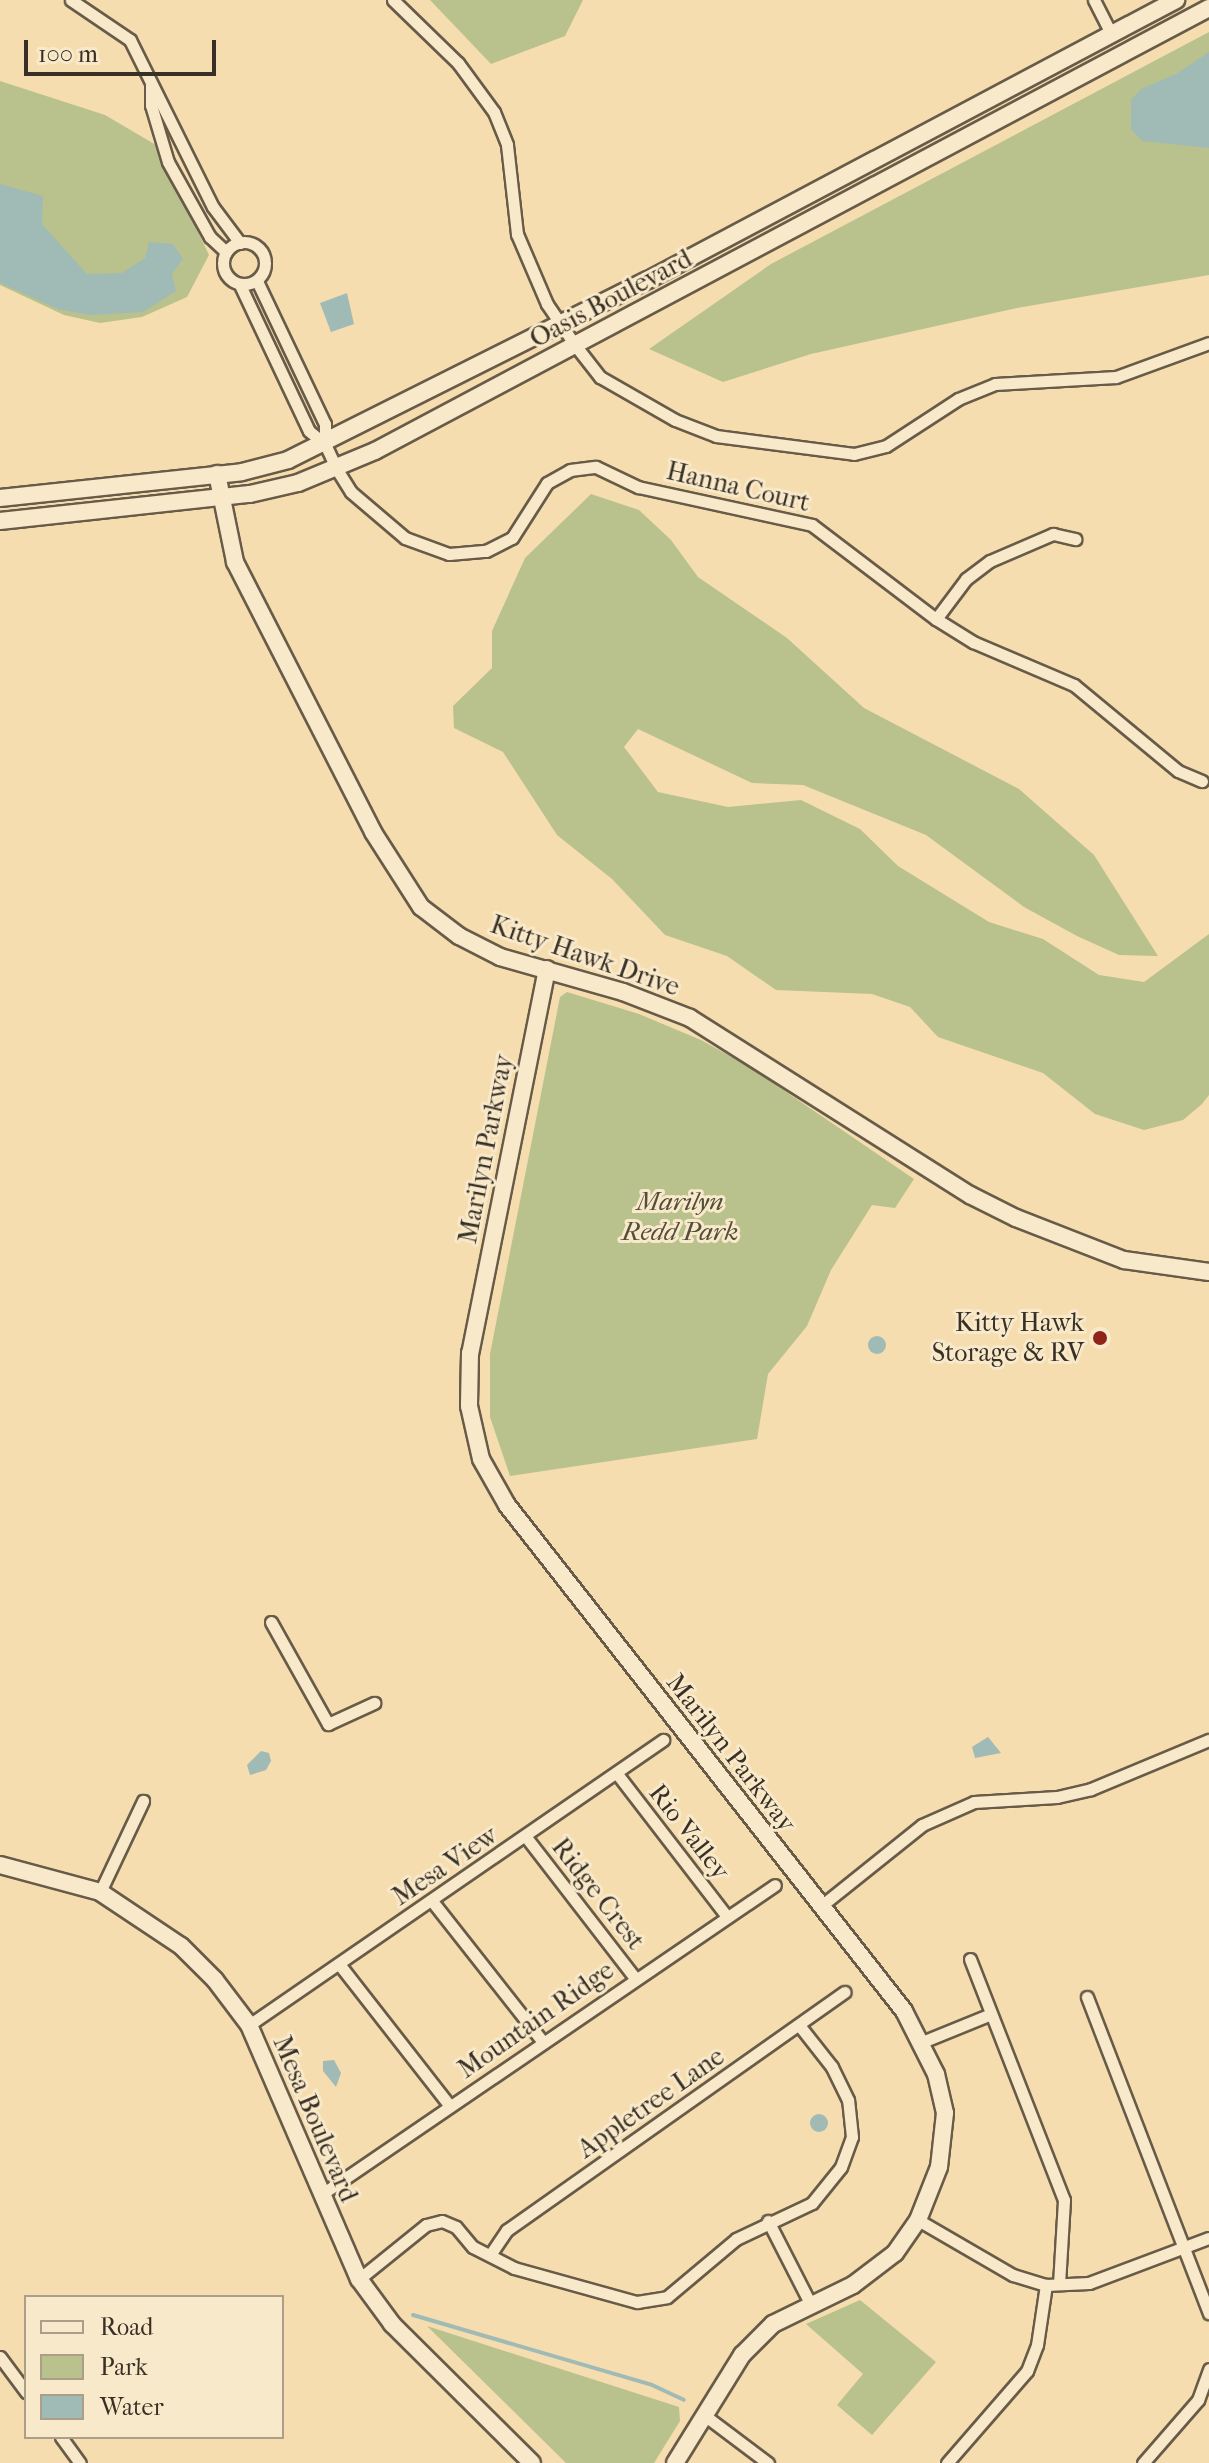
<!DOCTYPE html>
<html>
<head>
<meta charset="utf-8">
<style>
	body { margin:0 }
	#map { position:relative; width:1209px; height:2463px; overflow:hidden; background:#f5ddaf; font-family:"IM FELL French Canon",serif }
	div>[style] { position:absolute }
	.green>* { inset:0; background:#b9c28d }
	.water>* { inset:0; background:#a0bab5 }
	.round { border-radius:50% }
	.stream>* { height:4px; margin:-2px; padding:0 2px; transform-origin:2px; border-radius:2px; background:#a0bab5 }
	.roads { filter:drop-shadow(2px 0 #685b48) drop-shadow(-2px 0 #685b48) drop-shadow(0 2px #685b48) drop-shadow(0 -2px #685b48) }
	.street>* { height:11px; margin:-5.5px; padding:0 5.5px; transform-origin:5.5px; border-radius:5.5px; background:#f8e9cb }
	.street>.ring { margin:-5.5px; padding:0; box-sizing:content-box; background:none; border:11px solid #f8e9cb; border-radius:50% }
	.secondary>* { height:16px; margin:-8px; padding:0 8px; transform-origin:8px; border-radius:8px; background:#f8e9cb }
	.dots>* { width:22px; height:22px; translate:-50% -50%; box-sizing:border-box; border:4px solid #f8e9cb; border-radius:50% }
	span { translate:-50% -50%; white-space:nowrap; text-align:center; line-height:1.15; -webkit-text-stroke:6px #f8e9cb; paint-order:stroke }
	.street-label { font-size:26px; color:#393025 }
	.park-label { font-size:26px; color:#534d3a; font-style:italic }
	.poi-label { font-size:26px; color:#393025 }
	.right { translate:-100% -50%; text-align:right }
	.legend { position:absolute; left:24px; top:2295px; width:260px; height:144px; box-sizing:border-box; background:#f8e9cb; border:2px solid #ac9f89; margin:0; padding:10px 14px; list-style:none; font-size:24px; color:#393025 }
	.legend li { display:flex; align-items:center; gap:16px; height:40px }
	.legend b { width:40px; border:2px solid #ac9f89 }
	.scale { position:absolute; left:24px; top:40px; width:192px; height:36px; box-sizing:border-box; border:4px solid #393025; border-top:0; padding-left:10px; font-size:24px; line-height:28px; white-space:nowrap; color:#393025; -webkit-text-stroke:6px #f8e9cb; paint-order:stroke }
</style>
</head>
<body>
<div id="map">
	<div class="green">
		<div style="clip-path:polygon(430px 0,583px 0,565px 36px,491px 64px)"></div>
		<div style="clip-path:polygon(1209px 32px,1209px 275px,1017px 308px,811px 354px,723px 382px,649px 349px,771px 264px)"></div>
		<div style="clip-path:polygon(0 81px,105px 115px,156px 145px,209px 255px,187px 297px,142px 317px,100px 323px,64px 315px,0 285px)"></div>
		<div style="clip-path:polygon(591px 494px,639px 510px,671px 540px,698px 577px,787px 638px,864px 708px,1019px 789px,1094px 855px,1158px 956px,1119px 955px,1077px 936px,1024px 907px,926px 835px,803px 785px,752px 783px,638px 729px,624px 747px,658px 792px,728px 807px,801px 800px,860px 829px,898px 866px,989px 922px,1043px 939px,1099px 975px,1144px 982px,1209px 934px,1209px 1095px,1202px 1104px,1183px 1120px,1144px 1130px,1095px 1114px,1043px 1073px,938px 1037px,910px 1007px,872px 994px,776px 990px,727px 956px,665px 935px,612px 879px,557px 835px,503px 752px,454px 728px,453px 706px,492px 668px,492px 631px,525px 558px)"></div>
		<div style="clip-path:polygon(567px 992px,639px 1014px,701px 1040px,748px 1066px,914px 1179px,895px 1208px,872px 1205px,831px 1270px,807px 1326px,768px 1374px,757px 1439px,510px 1476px,490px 1417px,490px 1354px,560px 997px)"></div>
		<div style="clip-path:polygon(860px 2300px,936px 2362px,872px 2435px,837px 2405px,863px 2374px,806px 2324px)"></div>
		<div style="clip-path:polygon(427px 2326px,679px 2407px,680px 2421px,654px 2463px,566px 2463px)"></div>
	</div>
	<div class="water">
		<div style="clip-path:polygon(1209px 52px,1209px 148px,1142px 141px,1131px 129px,1131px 100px,1141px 89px,1178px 73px)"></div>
		<div style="clip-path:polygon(0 184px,43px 196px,42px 224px,87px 274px,122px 273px,145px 258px,149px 242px,173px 244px,183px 259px,172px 274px,176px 291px,143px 312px,90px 315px,58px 309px,0 283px)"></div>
		<div style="clip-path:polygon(347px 293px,354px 324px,331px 332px,320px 303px)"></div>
		<div class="round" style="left:868px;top:1336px;width:18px;height:18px"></div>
		<div style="clip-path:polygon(988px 1737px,1001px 1753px,975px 1758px,972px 1747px)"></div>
		<div style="clip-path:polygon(261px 1751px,269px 1753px,271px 1761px,266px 1770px,250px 1775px,247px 1765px)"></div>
		<div style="clip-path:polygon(334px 2060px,341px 2073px,336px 2087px,323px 2071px,323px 2061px)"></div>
		<div class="round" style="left:810px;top:2114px;width:18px;height:18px"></div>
	</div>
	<div class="stream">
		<div style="left:413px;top:2315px;width:249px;rotate:16.3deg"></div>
		<div style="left:652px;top:2385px;width:35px;rotate:25deg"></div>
	</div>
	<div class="roads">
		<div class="street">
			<div style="left:71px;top:0;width:71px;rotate:34.1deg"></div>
			<div style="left:130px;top:40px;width:186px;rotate:63.6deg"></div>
			<div style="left:213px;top:207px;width:45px;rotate:53.1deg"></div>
			<div style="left:393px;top:0;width:91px;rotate:44.1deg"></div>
			<div style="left:458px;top:63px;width:61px;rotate:53.7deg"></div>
			<div style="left:494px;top:112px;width:35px;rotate:68deg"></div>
			<div style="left:507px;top:145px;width:90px;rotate:83.6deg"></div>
			<div style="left:517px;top:234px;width:76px;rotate:66.8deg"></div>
			<div style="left:547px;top:304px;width:50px;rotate:55.7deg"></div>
			<div style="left:575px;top:345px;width:41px;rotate:52deg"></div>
			<div style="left:600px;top:377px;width:86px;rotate:29.8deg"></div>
			<div style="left:675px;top:420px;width:44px;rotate:21.3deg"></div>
			<div style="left:716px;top:436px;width:139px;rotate:7.4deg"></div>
			<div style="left:854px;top:454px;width:33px;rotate:-14deg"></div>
			<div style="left:886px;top:446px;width:86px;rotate:-33.1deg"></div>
			<div style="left:958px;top:399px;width:40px;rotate:-22deg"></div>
			<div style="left:995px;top:384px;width:121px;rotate:-3.3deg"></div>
			<div style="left:1116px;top:377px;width:99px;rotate:-20.1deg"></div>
			<div style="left:1094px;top:0;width:38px;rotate:63deg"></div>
			<div style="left:151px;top:84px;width:21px;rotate:90deg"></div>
			<div style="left:151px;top:105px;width:59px;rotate:73.4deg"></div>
			<div style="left:168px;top:162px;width:86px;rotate:60.8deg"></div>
			<div style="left:210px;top:237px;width:22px;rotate:43deg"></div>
			<div class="ring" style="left:223px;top:242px;width:31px;height:31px"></div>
			<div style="left:257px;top:281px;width:158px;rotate:64.6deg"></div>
			<div style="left:325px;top:424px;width:20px;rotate:90deg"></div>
			<div style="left:325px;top:444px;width:26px;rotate:65deg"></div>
			<div style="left:336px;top:468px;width:28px;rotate:58deg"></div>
			<div style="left:351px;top:492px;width:71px;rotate:40.4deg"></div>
			<div style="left:405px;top:538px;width:47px;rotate:20deg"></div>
			<div style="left:449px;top:554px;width:37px;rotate:-5deg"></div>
			<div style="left:486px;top:551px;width:29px;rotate:-27deg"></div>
			<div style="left:512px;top:538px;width:65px;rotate:-57.5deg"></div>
			<div style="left:547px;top:483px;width:26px;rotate:-29deg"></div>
			<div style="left:570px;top:470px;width:26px;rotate:-7deg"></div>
			<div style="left:596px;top:467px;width:47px;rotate:25.5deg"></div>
			<div style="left:638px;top:487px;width:178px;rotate:12.3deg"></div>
			<div style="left:812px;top:525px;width:156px;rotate:37.2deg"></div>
			<div style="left:936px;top:619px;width:44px;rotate:31.9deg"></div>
			<div style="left:973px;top:642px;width:110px;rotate:23.1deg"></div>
			<div style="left:1074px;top:685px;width:135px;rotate:39.6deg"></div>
			<div style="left:1178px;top:771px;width:26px;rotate:23deg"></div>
			<div style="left:240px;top:285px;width:161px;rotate:64.7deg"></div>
			<div style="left:309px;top:431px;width:21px;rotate:39deg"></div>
			<div style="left:936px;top:619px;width:50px;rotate:-53.1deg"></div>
			<div style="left:966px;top:579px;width:30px;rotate:-37deg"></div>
			<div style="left:990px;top:561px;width:69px;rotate:-23.2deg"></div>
			<div style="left:1053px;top:534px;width:23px;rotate:13deg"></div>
			<div style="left:271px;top:1622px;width:117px;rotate:60.8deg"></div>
			<div style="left:328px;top:1724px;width:51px;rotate:-24.5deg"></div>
			<div style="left:618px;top:1775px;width:177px;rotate:52.4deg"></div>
			<div style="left:526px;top:1837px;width:178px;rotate:52.3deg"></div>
			<div style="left:100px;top:1892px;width:101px;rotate:-64.7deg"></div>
			<div style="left:432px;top:1901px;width:178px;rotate:51.8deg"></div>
			<div style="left:821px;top:1906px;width:129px;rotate:-38.7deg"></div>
			<div style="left:922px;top:1825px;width:57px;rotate:-23.9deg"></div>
			<div style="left:974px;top:1802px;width:83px;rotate:-3.4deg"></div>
			<div style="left:1057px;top:1797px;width:35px;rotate:-13deg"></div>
			<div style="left:1091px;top:1789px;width:128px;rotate:-22.6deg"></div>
			<div style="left:970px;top:1959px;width:259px;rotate:68.7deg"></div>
			<div style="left:1064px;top:2200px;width:84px;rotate:93.4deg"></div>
			<div style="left:339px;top:1964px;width:180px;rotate:52deg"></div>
			<div style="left:1087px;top:1997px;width:339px;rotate:68.9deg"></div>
			<div style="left:249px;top:2025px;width:503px;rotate:-34.54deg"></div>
			<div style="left:922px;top:2042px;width:74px;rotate:-22.1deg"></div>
			<div style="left:322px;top:2194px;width:548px;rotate:-34.3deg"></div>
			<div style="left:918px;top:2220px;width:110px;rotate:30.1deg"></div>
			<div style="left:1013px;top:2275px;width:34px;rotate:17deg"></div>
			<div style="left:1046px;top:2285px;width:43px;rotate:-2.7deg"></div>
			<div style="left:1089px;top:2283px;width:128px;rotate:-20.6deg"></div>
			<div style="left:768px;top:2221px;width:92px;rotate:62.9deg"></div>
			<div style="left:490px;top:2255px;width:30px;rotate:-56deg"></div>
			<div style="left:507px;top:2230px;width:413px;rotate:-35.2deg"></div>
			<div style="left:359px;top:2279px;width:86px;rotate:-38.9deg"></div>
			<div style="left:426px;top:2225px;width:16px;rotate:-14deg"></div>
			<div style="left:442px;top:2221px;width:15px;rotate:23deg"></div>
			<div style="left:456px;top:2227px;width:26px;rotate:50deg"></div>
			<div style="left:473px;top:2247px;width:46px;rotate:27.1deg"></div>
			<div style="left:514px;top:2268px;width:128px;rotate:15.5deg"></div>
			<div style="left:637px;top:2302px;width:30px;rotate:-9deg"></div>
			<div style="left:667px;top:2297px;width:90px;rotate:-40deg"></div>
			<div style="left:736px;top:2239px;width:84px;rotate:-25.3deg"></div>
			<div style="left:812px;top:2203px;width:46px;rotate:-51.1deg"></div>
			<div style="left:841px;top:2167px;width:32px;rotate:-70deg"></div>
			<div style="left:852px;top:2137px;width:37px;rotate:-96deg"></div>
			<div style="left:848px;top:2100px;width:37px;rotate:-116deg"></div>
			<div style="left:832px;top:2067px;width:53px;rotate:-128.2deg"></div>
			<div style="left:0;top:2357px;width:44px;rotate:53.4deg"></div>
			<div style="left:704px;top:2415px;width:80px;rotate:36.9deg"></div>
			<div style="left:61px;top:2437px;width:32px;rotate:54deg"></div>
			<div style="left:947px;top:2463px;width:122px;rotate:-49deg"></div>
			<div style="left:1027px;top:2371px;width:28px;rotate:-69deg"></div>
			<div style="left:1037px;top:2345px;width:61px;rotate:-81.5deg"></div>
			<div style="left:1143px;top:2463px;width:84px;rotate:-48.9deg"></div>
			<div style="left:1198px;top:2400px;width:33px;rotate:-70deg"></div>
		</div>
		<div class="secondary">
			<div style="left:217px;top:474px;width:90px;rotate:78.4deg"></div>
			<div style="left:235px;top:562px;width:303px;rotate:62.9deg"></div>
			<div style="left:373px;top:832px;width:89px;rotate:57.4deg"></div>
			<div style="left:421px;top:907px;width:48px;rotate:37.3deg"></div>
			<div style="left:459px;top:936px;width:46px;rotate:27.1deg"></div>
			<div style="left:500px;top:957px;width:128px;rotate:15.9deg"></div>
			<div style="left:623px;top:992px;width:72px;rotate:21.2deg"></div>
			<div style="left:690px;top:1018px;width:331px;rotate:32.3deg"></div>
			<div style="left:970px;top:1195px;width:51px;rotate:26.6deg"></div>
			<div style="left:1016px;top:1218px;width:116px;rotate:21.3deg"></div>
			<div style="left:1124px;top:1260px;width:86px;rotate:8deg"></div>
			<div style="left:0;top:498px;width:243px;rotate:-6.1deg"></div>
			<div style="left:242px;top:472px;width:48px;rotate:-14.6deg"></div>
			<div style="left:288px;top:460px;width:402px;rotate:-26.6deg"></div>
			<div style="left:648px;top:280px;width:598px;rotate:-27.94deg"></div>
			<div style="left:0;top:521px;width:251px;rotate:-6.2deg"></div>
			<div style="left:250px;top:494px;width:49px;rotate:-12.9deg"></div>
			<div style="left:298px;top:483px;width:83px;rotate:-22.6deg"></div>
			<div style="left:375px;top:451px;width:944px;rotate:-27.98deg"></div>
			<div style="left:547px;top:969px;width:392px;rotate:101.3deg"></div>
			<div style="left:470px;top:1353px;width:53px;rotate:91.1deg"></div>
			<div style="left:469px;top:1406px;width:54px;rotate:77.2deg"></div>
			<div style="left:481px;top:1459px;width:53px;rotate:60.5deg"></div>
			<div style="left:507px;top:1505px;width:643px;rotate:51.88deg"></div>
			<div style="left:904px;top:2011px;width:71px;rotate:63.1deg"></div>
			<div style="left:936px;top:2074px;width:40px;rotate:77deg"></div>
			<div style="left:945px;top:2113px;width:54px;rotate:96.3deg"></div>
			<div style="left:939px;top:2167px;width:57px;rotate:111.6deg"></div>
			<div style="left:918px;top:2220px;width:40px;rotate:124.9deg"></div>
			<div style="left:895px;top:2253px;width:53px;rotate:142.7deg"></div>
			<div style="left:853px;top:2285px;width:89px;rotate:154deg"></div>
			<div style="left:773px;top:2324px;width:44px;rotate:135deg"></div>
			<div style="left:742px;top:2355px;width:127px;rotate:121.8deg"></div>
			<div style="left:0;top:1865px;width:104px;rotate:15.1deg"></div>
			<div style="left:100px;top:1892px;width:97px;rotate:33.7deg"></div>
			<div style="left:181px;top:1946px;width:48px;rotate:45deg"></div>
			<div style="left:215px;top:1980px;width:56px;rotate:52.9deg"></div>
			<div style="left:249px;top:2025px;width:277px;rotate:66.6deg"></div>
			<div style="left:359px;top:2279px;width:56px;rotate:53.7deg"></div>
			<div style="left:392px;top:2324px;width:197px;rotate:44.8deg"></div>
		</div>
	</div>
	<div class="dots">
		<div style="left:1100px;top:1338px;background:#8f2418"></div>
	</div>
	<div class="street-label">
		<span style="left:611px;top:299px;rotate:-28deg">Oasis Boulevard</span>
		<span style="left:738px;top:487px;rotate:13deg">Hanna Court</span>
		<span style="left:585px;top:956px;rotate:19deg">Kitty Hawk Drive</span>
		<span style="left:486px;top:1149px;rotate:-79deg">Marilyn Parkway</span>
		<span style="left:731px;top:1753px;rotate:52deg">Marilyn Parkway</span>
		<span style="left:689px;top:1832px;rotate:52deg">Rio Valley</span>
		<span style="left:445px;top:1866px;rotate:-34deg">Mesa View</span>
		<span style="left:598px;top:1894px;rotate:52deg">Ridge Crest</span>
		<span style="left:536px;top:2020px;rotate:-35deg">Mountain Ridge</span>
		<span style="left:651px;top:2103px;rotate:-35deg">Appletree Lane</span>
		<span style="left:315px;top:2119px;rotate:67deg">Mesa Boulevard</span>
	</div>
	<div class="park-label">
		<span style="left:680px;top:1217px">Marilyn<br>Redd Park</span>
	</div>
	<div class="poi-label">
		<span class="right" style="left:1084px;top:1338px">Kitty Hawk<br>Storage &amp; RV</span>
	</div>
	<ul class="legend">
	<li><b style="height:10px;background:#f8e9cb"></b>Road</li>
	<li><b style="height:22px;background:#b9c28d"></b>Park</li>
	<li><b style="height:22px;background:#a0bab5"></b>Water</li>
	</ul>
	<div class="scale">100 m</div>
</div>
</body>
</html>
